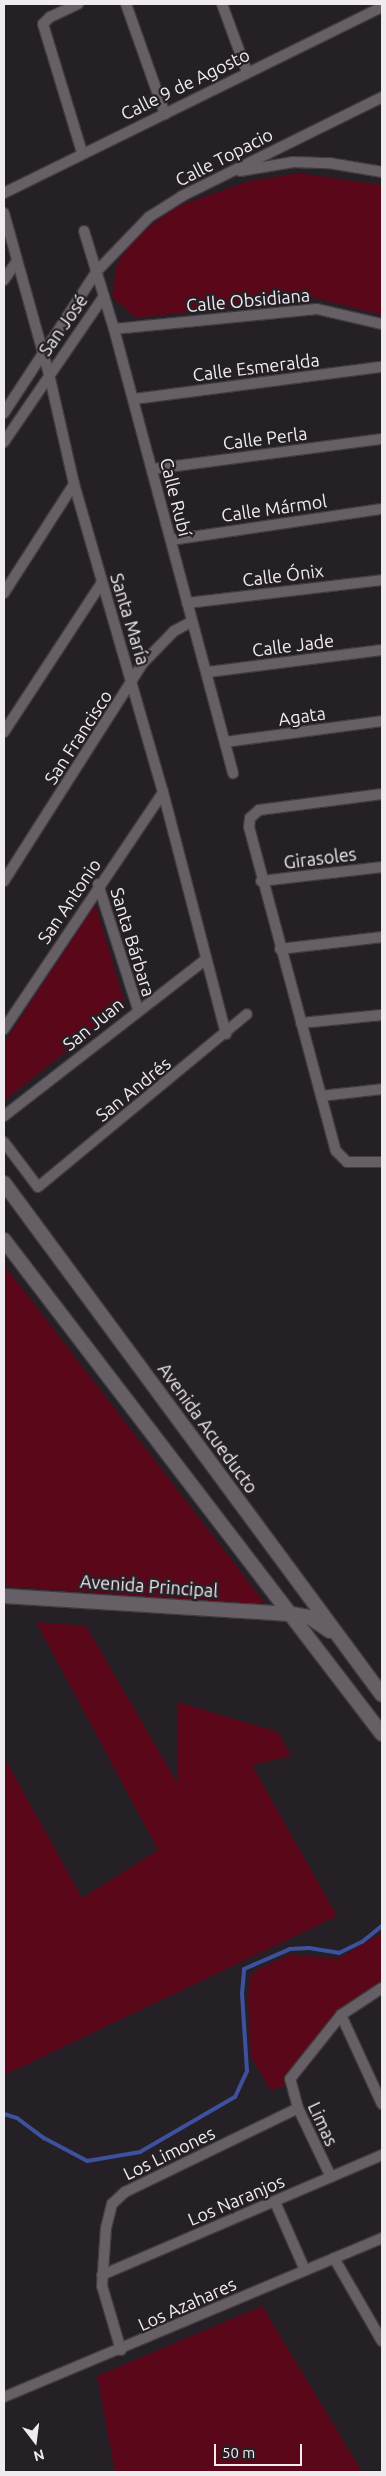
<!DOCTYPE html>
<html>
<head>
<meta charset="utf-8">
<style>
	body { margin:0 }
	#map { position:relative; width:386px; height:2476px; overflow:hidden; background:#252026; font-family:Ubuntu,sans-serif }
	div>[style] { position:absolute }
	.green>* { inset:0; background:#5b071a }
	.stream>* { height:4px; margin:-2px; padding:0 2px; transform-origin:2px; border-radius:2px; background:#3d519e }
	.roads { filter:drop-shadow(1px 0 #403c40) drop-shadow(-1px 0 #403c40) drop-shadow(0 1px #403c40) drop-shadow(0 -1px #403c40) }
	.street>* { height:10px; margin:-5px; padding:0 5px; transform-origin:5px; border-radius:5px; background:#666066 }
	.secondary>* { height:14px; margin:-7px; padding:0 7px; transform-origin:7px; border-radius:7px; background:#666066 }
	span { translate:-50% -50%; white-space:nowrap; text-align:center; line-height:1.15; -webkit-text-stroke:4.5px #252026; paint-order:stroke }
	.street-label { font-size:18px; color:#efebef }
	.frame { position:absolute; inset:0; border:5px solid #efebef; pointer-events:none }
	.north { position:absolute; left:10px; top:2416px; width:50px; height:50px; -webkit-text-stroke:4px #252026; paint-order:stroke; rotate:165deg; font-size:14px; font-weight:700; line-height:20px; text-align:center; color:#efebef }
	.north::after { content:''; display:block; margin:auto; width:18px; height:22px; background:#efebef; clip-path:polygon(50% 0,100% 100%,50% 72%,0 100%) }
	.scale { position:absolute; left:214px; top:2444px; width:88px; height:22px; box-sizing:border-box; border:2px solid #efebef; border-top:0; padding-left:6px; font-size:15px; line-height:18px; white-space:nowrap; color:#efebef; -webkit-text-stroke:4px #252026; paint-order:stroke }
</style>
</head>
<body>
<div id="map">
	<div class="green">
		<div style="clip-path:polygon(299px 173px,382px 185px,382px 315px,315px 298px,136px 318px,112px 297px,117px 263px,134px 239px,175px 207px,249px 181px)"></div>
		<div style="clip-path:polygon(95px 903px,125px 1004px,4px 1101px,4px 1043px)"></div>
		<div style="clip-path:polygon(4px 1265px,267px 1606px,4px 1586px)"></div>
		<div style="clip-path:polygon(36px 1622px,86px 1626px,178px 1784px,178px 1702px,278px 1732px,291px 1756px,252px 1765px,337px 1916px,4px 2075px,4px 1757px,82px 1898px,158px 1850px)"></div>
		<div style="clip-path:polygon(382px 1933px,382px 1988px,341px 2015px,290px 2083px,271px 2091px,251px 2057px,248px 2000px,249px 1981px,254px 1971px,291px 1954px,337px 1959px)"></div>
		<div style="clip-path:polygon(262px 2306px,362px 2472px,115px 2472px,97px 2376px)"></div>
	</div>
	<div class="stream">
		<div style="left:4px;top:2114px;width:14px;rotate:17deg"></div>
		<div style="left:17px;top:2118px;width:34px;rotate:37deg"></div>
		<div style="left:44px;top:2138px;width:49px;rotate:28.1deg"></div>
		<div style="left:87px;top:2161px;width:54px;rotate:-9.6deg"></div>
		<div style="left:140px;top:2152px;width:110px;rotate:-30.1deg"></div>
		<div style="left:235px;top:2097px;width:29px;rotate:-65deg"></div>
		<div style="left:247px;top:2071px;width:77px;rotate:-93.7deg"></div>
		<div style="left:242px;top:1994px;width:25px;rotate:-85deg"></div>
		<div style="left:244px;top:1969px;width:50px;rotate:-23.5deg"></div>
		<div style="left:290px;top:1949px;width:19px;rotate:-3deg"></div>
		<div style="left:309px;top:1948px;width:30px;rotate:9deg"></div>
		<div style="left:339px;top:1953px;width:25px;rotate:-26deg"></div>
		<div style="left:362px;top:1942px;width:26px;rotate:-39deg"></div>
	</div>
	<div class="roads">
		<div class="street">
			<div style="left:78px;top:4px;width:31px;rotate:155deg"></div>
			<div style="left:50px;top:17px;width:10px;rotate:135deg"></div>
			<div style="left:43px;top:24px;width:134px;rotate:73.1deg"></div>
			<div style="left:126px;top:4px;width:117px;rotate:70.5deg"></div>
			<div style="left:222px;top:4px;width:72px;rotate:69.8deg"></div>
			<div style="left:240px;top:171px;width:54px;rotate:-9.6deg"></div>
			<div style="left:293px;top:162px;width:36px;rotate:2deg"></div>
			<div style="left:329px;top:163px;width:54px;rotate:9.6deg"></div>
			<div style="left:4px;top:193px;width:421px;rotate:-26.2deg"></div>
			<div style="left:4px;top:213px;width:167px;rotate:74.4deg"></div>
			<div style="left:49px;top:374px;width:113px;rotate:77.2deg"></div>
			<div style="left:74px;top:484px;width:321px;rotate:73.9deg"></div>
			<div style="left:163px;top:792px;width:250px;rotate:75.4deg"></div>
			<div style="left:84px;top:231px;width:102px;rotate:73deg"></div>
			<div style="left:114px;top:329px;width:460px;rotate:75deg"></div>
			<div style="left:4px;top:280px;width:23px;rotate:-56deg"></div>
			<div style="left:114px;top:329px;width:204px;rotate:-5.6deg"></div>
			<div style="left:317px;top:309px;width:67px;rotate:13deg"></div>
			<div style="left:134px;top:399px;width:250px;rotate:-7.4deg"></div>
			<div style="left:4px;top:413px;width:170px;rotate:-56.8deg"></div>
			<div style="left:97px;top:271px;width:75px;rotate:-46.1deg"></div>
			<div style="left:149px;top:217px;width:39px;rotate:-32deg"></div>
			<div style="left:182px;top:196px;width:223px;rotate:-26.3deg"></div>
			<div style="left:4px;top:442px;width:177px;rotate:-55.6deg"></div>
			<div style="left:153px;top:469px;width:231px;rotate:-7.5deg"></div>
			<div style="left:171px;top:540px;width:213px;rotate:-8.4deg"></div>
			<div style="left:4px;top:593px;width:130px;rotate:-57.3deg"></div>
			<div style="left:187px;top:603px;width:196px;rotate:-6.7deg"></div>
			<div style="left:208px;top:672px;width:175px;rotate:-7.2deg"></div>
			<div style="left:4px;top:732px;width:179px;rotate:-56.8deg"></div>
			<div style="left:225px;top:742px;width:158px;rotate:-7.6deg"></div>
			<div style="left:382px;top:794px;width:124px;rotate:172.6deg"></div>
			<div style="left:259px;top:810px;width:12px;rotate:138deg"></div>
			<div style="left:250px;top:818px;width:9px;rotate:96deg"></div>
			<div style="left:249px;top:827px;width:335px;rotate:75deg"></div>
			<div style="left:336px;top:1151px;width:16px;rotate:45deg"></div>
			<div style="left:347px;top:1162px;width:35px"></div>
			<div style="left:4px;top:881px;width:259px;rotate:-57.5deg"></div>
			<div style="left:143px;top:663px;width:45px;rotate:-45.9deg"></div>
			<div style="left:174px;top:631px;width:19px;rotate:-28deg"></div>
			<div style="left:261px;top:881px;width:122px;rotate:-6.6deg"></div>
			<div style="left:98px;top:884px;width:131px;rotate:72.3deg"></div>
			<div style="left:280px;top:949px;width:103px;rotate:-6.7deg"></div>
			<div style="left:301px;top:1023px;width:81px;rotate:-5.6deg"></div>
			<div style="left:4px;top:1029px;width:285px;rotate:-56.1deg"></div>
			<div style="left:321px;top:1096px;width:61px;rotate:-6.5deg"></div>
			<div style="left:4px;top:1116px;width:254px;rotate:-37.8deg"></div>
			<div style="left:4px;top:1142px;width:56px;rotate:52.9deg"></div>
			<div style="left:38px;top:1187px;width:271px;rotate:-39.6deg"></div>
			<div style="left:341px;top:2015px;width:98px;rotate:65.3deg"></div>
			<div style="left:331px;top:2177px;width:76px;rotate:-115.6deg"></div>
			<div style="left:298px;top:2108px;width:30px;rotate:-105deg"></div>
			<div style="left:290px;top:2079px;width:82px;rotate:-51.4deg"></div>
			<div style="left:341px;top:2015px;width:49px;rotate:-33.4deg"></div>
			<div style="left:275px;top:2202px;width:74px;rotate:66.2deg"></div>
			<div style="left:334px;top:2258px;width:96px;rotate:60deg"></div>
			<div style="left:102px;top:2275px;width:305px;rotate:-23.2deg"></div>
			<div style="left:121px;top:2350px;width:67px;rotate:-106.5deg"></div>
			<div style="left:102px;top:2286px;width:58px;rotate:-86.1deg"></div>
			<div style="left:106px;top:2228px;width:25px;rotate:-76deg"></div>
			<div style="left:112px;top:2204px;width:18px;rotate:-43deg"></div>
			<div style="left:125px;top:2192px;width:192px;rotate:-25.9deg"></div>
			<div style="left:4px;top:2397px;width:410px;rotate:-22.8deg"></div>
		</div>
		<div class="secondary">
			<div style="left:4px;top:1183px;width:636px;rotate:53.56deg"></div>
			<div style="left:4px;top:1240px;width:622px;rotate:52.58deg"></div>
			<div style="left:4px;top:1596px;width:289px;rotate:3.6deg"></div>
			<div style="left:292px;top:1614px;width:17px;rotate:10deg"></div>
			<div style="left:309px;top:1617px;width:25px;rotate:34deg"></div>
		</div>
	</div>
	<div class="street-label">
		<span style="left:185px;top:84px;rotate:-26deg">Calle 9 de Agosto</span>
		<span style="left:224px;top:157px;rotate:-27deg">Calle Topacio</span>
		<span style="left:248px;top:300px;rotate:-5deg">Calle Obsidiana</span>
		<span style="left:63px;top:325px;rotate:-55deg">San José</span>
		<span style="left:256px;top:367px;rotate:-7deg">Calle Esmeralda</span>
		<span style="left:265px;top:438px;rotate:-7deg">Calle Perla</span>
		<span style="left:176px;top:497px;rotate:76deg">Calle Rubí</span>
		<span style="left:274px;top:508px;rotate:-8deg">Calle Mármol</span>
		<span style="left:283px;top:575px;rotate:-7deg">Calle Ónix</span>
		<span style="left:130px;top:619px;rotate:73deg">Santa María</span>
		<span style="left:293px;top:645px;rotate:-7deg">Calle Jade</span>
		<span style="left:302px;top:716px;rotate:-8deg">Agata</span>
		<span style="left:78px;top:737px;rotate:-57deg">San Francisco</span>
		<span style="left:320px;top:858px;rotate:-7deg">Girasoles</span>
		<span style="left:69px;top:901px;rotate:-56deg">San Antonio</span>
		<span style="left:133px;top:942px;rotate:73deg">Santa Bárbara</span>
		<span style="left:93px;top:1024px;rotate:-39deg">San Juan</span>
		<span style="left:133px;top:1089px;rotate:-39deg">San Andrés</span>
		<span style="left:208px;top:1428px;rotate:54deg">Avenida Acueducto</span>
		<span style="left:149px;top:1586px;rotate:4deg">Avenida Principal</span>
		<span style="left:323px;top:2124px;rotate:65deg">Limas</span>
		<span style="left:169px;top:2153px;rotate:-26deg">Los Limones</span>
		<span style="left:236px;top:2200px;rotate:-23deg">Los Naranjos</span>
		<span style="left:187px;top:2304px;rotate:-24deg">Los Azahares</span>
	</div>
	<div class="frame"></div>
	<div class="north">N</div>
	<div class="scale">50 m</div>
</div>
</body>
</html>
